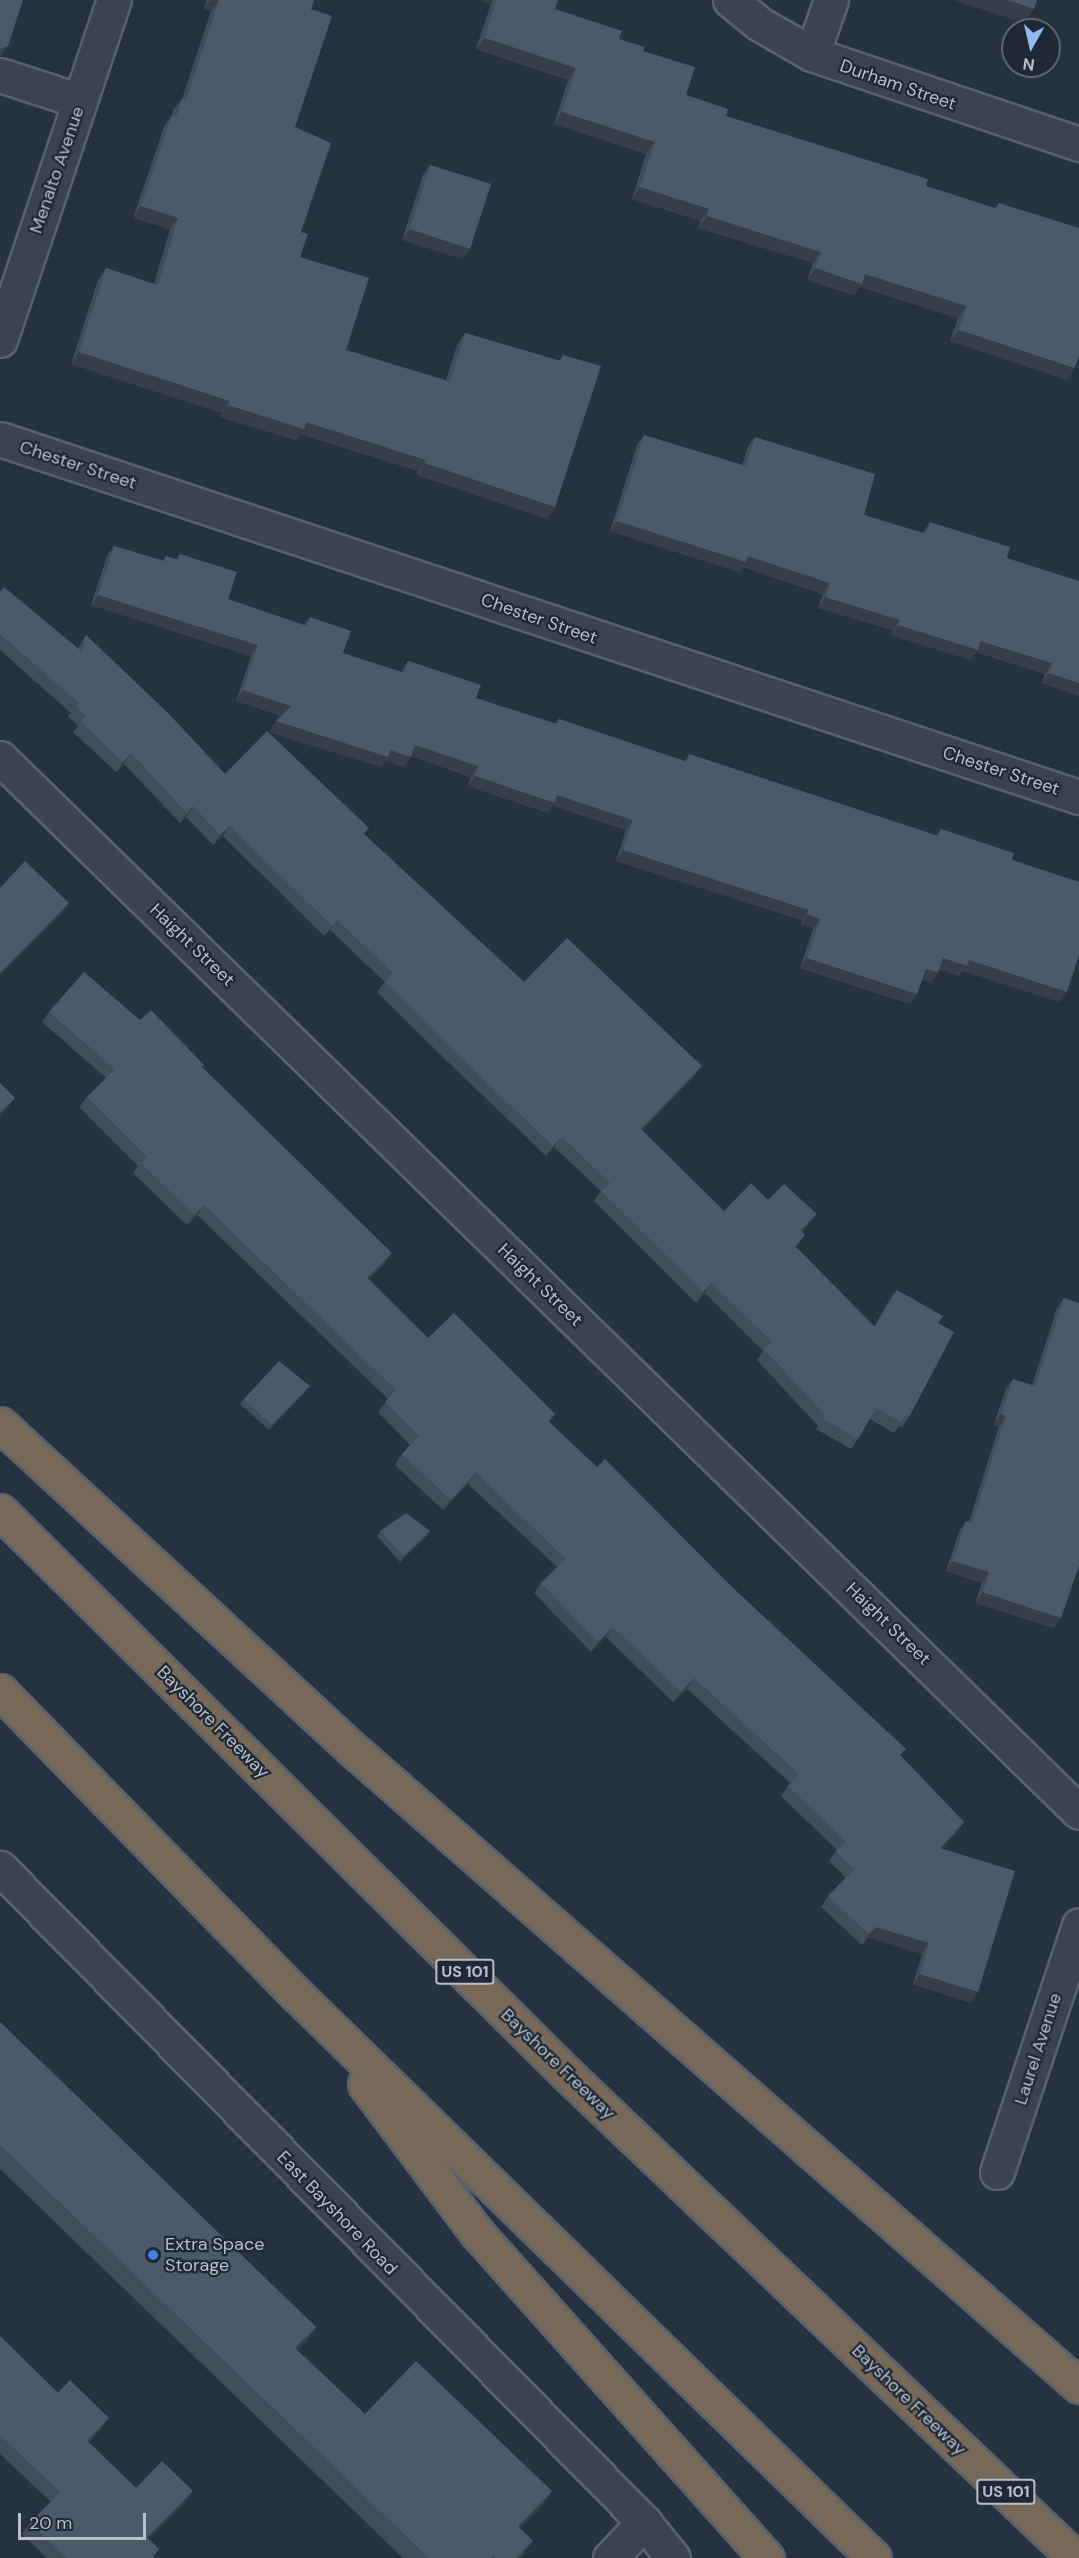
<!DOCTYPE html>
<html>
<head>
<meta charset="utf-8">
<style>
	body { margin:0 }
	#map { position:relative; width:1079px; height:2558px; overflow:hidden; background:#263240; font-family:"DM Sans",sans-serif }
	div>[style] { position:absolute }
	.roads { filter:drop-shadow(2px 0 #58626e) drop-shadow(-2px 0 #58626e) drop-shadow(0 2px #58626e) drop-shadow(0 -2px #58626e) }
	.minor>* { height:33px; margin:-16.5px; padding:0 16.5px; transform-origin:16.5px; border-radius:16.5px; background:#3a4450 }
	.highway>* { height:33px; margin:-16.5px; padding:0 16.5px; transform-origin:16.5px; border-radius:16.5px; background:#766957 }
	.wall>* { inset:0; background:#414d5a }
	.shaded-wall>* { inset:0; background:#353e4a }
	.building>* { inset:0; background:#4c5969 }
	.dots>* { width:16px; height:16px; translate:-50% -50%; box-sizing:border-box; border:3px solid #1f2935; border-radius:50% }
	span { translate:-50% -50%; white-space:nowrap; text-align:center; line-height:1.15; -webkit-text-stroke:4.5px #1f2935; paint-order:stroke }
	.shield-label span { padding:2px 4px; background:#1f2935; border:2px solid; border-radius:4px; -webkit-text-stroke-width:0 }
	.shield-label { font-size:16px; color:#b7bfcb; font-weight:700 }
	.street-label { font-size:18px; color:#b7bfcb }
	.poi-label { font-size:18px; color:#b7bfcb }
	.left { translate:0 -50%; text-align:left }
	.north { position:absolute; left:1001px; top:18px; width:60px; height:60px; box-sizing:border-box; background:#1f2935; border:2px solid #5c6571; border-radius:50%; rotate:188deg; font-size:16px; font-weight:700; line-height:24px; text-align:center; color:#b7bfcb }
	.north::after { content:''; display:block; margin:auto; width:21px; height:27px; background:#8fbbf7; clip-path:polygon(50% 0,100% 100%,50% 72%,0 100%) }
	.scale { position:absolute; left:18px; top:2513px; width:128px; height:27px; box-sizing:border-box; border:3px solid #b7bfcb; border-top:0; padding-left:8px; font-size:18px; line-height:21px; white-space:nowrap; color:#b7bfcb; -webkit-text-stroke:4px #1f2935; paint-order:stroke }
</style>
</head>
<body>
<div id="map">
	<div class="roads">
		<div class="minor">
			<div style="left:730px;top:0;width:36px;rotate:39deg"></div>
			<div style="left:758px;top:23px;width:62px;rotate:29.9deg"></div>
			<div style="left:812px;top:54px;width:282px;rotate:18.6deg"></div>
			<div style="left:812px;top:54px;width:57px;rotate:-70.6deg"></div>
			<div style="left:0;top:75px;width:84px;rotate:18deg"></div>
			<div style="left:0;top:340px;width:359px;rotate:-71.5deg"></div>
			<div style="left:0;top:439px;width:1137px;rotate:18.36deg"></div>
			<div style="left:0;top:758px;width:1508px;rotate:44.33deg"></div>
			<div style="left:0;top:1868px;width:918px;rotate:45.44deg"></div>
			<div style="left:644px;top:2522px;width:46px;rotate:51.1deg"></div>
			<div style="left:997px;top:2172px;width:260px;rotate:-71.6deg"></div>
			<div style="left:610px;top:2558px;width:50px;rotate:-46.6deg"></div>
		</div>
		<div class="highway">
			<div style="left:0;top:1424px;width:487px;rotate:42.7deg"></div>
			<div style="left:358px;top:1754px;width:959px;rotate:41.24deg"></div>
			<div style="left:0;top:1511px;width:800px;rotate:44.8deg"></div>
			<div style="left:568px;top:2075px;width:700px;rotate:43.61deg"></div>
			<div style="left:0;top:1691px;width:426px;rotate:45.7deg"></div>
			<div style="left:298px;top:1996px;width:805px;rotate:44.3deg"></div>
			<div style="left:365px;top:2084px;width:186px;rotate:53.1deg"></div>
			<div style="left:477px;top:2233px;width:436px;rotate:48.3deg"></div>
		</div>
	</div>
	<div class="wall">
		<div style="clip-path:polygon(207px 0,314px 0,311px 9px,295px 127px,301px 232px,300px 257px,346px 350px,446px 380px,457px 345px,465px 333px,559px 361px,563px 355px,555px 507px,547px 519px,417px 475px,418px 471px,300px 434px,296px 440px,220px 417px,222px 413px,71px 364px,98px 280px,106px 268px,154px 284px,170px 229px,133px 218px,164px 127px,172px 115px,173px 110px,182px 99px,211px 11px,204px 9px)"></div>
		<div style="clip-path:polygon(479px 0,558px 0,555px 9px,619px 39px,643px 51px,686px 95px,726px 116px,926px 186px,995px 208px,999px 203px,1075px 368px,1067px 380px,950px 341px,958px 318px,860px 287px,854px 295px,807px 280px,813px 263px,698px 228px,701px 221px,632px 199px,646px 154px,554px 124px,568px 80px,476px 49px,491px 4px)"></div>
		<div style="clip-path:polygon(430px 165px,463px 259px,402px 240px,423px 175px)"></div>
		<div style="clip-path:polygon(644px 435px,742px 465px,748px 447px,755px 437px,864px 515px,923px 533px,930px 522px,1007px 558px,1079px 696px,1042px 683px,1045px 674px,976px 652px,971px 660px,891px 635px,893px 630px,818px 608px,823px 594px,743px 567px,739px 572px,610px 531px,637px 445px)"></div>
		<div style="clip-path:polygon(114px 546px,163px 561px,166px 556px,176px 559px,180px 554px,228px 599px,304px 625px,310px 617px,343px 653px,401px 672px,408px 661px,476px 698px,555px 724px,559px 719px,685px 761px,689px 754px,936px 835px,941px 829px,1012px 860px,1060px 1002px,963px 971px,959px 976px,939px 969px,931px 983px,922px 980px,917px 994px,910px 1004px,800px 968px,813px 929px,801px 924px,802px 920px,616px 861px,626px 830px,553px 806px,548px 813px,468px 786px,471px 777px,411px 756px,404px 767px,385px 761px,381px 767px,269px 732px,276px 721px,282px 716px,236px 701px,251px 656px,91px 605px,107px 556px)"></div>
		<div style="clip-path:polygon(0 592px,78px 648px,86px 635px,225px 774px,365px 835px,524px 982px,695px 1076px,642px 1131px,724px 1211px,768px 1200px,809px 1224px,802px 1232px,805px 1235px,796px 1247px,874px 1327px,889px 1300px,897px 1290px,938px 1323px,909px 1417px,902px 1427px,899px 1426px,894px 1433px,870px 1419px,858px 1439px,851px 1449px,816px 1429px,818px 1426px,757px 1360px,763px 1351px,705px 1293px,696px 1303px,594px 1201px,601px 1191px,554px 1147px,546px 1156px,449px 1063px,377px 992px,385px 982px,330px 930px,324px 936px,223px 836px,213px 845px,186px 817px,180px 823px,124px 764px,116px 772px,73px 732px,78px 726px,68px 716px,71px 713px,0 650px)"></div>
		<div style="clip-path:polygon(49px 1012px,140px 1020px,203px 1068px,385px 1263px,369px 1279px,428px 1338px,555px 1414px,549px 1422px,597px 1467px,730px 1585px,901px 1756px,964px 1822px,957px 1832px,942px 1848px,971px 2003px,913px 1984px,922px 1954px,869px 1937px,862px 1945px,821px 1907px,828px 1896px,846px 1878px,829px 1861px,837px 1850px,781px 1796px,790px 1783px,687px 1689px,673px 1702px,606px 1637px,591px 1652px,534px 1593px,541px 1583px,557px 1567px,468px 1484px,443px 1510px,395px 1465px,402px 1454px,410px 1445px,378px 1412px,388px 1399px,197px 1215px,187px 1225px,133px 1173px,138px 1166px,79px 1107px,87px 1097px,106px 1078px,42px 1022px)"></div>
		<div style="clip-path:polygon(1064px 1298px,1054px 1628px,975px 1603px,982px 1583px,946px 1571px,959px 1532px,966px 1521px,969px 1522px,999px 1426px,994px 1424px,1006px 1389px,1013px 1379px,1032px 1385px,1057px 1308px)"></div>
		<div style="clip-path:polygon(306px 1391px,269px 1430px,240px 1404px,244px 1399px)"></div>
		<div style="clip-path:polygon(380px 1531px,430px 1531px,426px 1537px,400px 1562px,377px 1536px)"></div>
		<div style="clip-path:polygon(0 2022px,316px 2327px,306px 2341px,297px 2350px,365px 2414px,552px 2491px,542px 2506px,520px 2528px,523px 2555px,520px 2558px,403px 2558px,0 2169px)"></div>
		<div style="clip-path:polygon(0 2336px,58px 2393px,101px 2429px,89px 2442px,136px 2488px,185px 2502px,148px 2539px,159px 2549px,154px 2556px,155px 2558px,47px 2558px,22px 2534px,30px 2523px,51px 2502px,0 2454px)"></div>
	</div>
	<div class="shaded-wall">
		<div style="clip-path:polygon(210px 0,219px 0,211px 11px,204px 9px)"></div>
		<div style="clip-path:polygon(479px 0,493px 0,491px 4px)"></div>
		<div style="clip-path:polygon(953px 0,1007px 0,1034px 9px,1024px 23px)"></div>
		<div style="clip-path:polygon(485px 38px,576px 68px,568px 80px,476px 49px)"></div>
		<div style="clip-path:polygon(8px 46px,0 57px,0 49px)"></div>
		<div style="clip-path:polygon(562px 112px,655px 142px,646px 154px,554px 124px)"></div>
		<div style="clip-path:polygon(640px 187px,709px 209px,701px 221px,632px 199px)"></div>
		<div style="clip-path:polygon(141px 206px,178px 218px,170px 229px,133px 218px)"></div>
		<div style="clip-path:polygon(707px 216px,821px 252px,813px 263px,698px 228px)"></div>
		<div style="clip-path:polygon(410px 229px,470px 249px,463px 259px,402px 240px)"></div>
		<div style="clip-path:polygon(815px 268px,865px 274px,967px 306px,958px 318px,860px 287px,854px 295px,807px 280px)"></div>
		<div style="clip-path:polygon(959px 330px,1075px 368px,1067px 380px,950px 341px)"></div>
		<div style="clip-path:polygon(79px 352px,230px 401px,222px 413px,71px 364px)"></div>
		<div style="clip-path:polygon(228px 405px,306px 422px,426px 460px,418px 471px,300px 434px,296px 440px,220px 417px)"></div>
		<div style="clip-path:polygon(425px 463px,555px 507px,547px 519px,417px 475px)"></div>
		<div style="clip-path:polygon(617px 521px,748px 556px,830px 583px,823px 594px,743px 567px,739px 572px,610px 531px)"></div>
		<div style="clip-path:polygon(98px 595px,258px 645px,251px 656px,91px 605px)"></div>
		<div style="clip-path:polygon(825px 597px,900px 620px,893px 630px,818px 608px)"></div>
		<div style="clip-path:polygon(898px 625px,980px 641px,1052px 663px,1045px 674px,976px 652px,971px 660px,891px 635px)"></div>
		<div style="clip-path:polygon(1049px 673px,1079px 683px,1079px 696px,1042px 683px)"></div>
		<div style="clip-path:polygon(243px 690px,291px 706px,284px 716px,236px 701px)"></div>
		<div style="clip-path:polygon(276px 721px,390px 750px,411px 757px,404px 767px,385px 761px,381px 767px,269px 732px)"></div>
		<div style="clip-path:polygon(415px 745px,478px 766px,471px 777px,408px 755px)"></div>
		<div style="clip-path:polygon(131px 753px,124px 764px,116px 772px,123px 762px)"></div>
		<div style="clip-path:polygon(475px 776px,557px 795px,633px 820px,626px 830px,553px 806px,548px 813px,468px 786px)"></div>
		<div style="clip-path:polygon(193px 806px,186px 817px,180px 823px,187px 813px)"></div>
		<div style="clip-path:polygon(230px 826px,223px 836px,213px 845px,220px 835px)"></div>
		<div style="clip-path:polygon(623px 850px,809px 910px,802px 920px,616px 861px)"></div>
		<div style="clip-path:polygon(69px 903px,62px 913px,0 976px,0 973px)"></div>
		<div style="clip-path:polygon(808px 914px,820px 919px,813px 929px,801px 924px)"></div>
		<div style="clip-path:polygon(337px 920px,330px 930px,324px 936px,332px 926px)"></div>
		<div style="clip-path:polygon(807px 958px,917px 994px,910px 1004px,800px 968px)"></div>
		<div style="clip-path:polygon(943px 958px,969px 960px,1067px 992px,1060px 1002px,963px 971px,959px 976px,936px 968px)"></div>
		<div style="clip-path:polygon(926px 969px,938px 972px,931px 983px,919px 979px)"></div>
		<div style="clip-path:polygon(702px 1066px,695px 1076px,634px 1139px,641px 1129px)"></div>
		<div style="clip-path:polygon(15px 1098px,8px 1108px,0 1116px,0 1113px)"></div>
		<div style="clip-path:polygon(562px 1137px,554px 1147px,546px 1156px,553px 1146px)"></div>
		<div style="clip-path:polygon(204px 1205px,197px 1215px,187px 1225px,194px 1215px)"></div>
		<div style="clip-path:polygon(817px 1214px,809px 1224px,794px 1241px,801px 1230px)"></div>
		<div style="clip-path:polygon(392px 1253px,385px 1263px,360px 1288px,367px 1278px)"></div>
		<div style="clip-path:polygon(712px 1283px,705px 1293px,696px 1303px,703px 1292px)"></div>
		<div style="clip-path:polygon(310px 1386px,306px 1391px,269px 1430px,272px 1425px)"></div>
		<div style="clip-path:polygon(1001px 1414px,1006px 1416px,999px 1426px,994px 1424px)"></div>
		<div style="clip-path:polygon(476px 1473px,468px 1484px,443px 1510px,451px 1500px)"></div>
		<div style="clip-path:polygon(430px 1531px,426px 1537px,400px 1562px,404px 1556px)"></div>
		<div style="clip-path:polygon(953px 1561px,989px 1572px,982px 1583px,946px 1571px)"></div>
		<div style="clip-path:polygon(983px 1592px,1061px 1618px,1054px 1628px,975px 1603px)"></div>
		<div style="clip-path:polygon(613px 1627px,606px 1637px,591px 1652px,598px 1642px)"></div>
		<div style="clip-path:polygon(694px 1678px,687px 1689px,673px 1702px,681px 1692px)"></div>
		<div style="clip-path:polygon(964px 1822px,957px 1832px,933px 1858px,940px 1848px)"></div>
		<div style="clip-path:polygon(876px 1927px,929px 1943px,922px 1954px,869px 1937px,862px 1945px,869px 1934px)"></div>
		<div style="clip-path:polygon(920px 1974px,978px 1992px,971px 2003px,913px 1984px)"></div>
		<div style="clip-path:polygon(316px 2327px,306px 2341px,285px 2363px,295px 2348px)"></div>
		<div style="clip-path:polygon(109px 2418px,101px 2429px,79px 2452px,87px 2441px)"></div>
		<div style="clip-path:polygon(193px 2491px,185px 2502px,139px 2549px,147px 2537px)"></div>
		<div style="clip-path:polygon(552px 2491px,542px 2506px,508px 2540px,518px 2526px)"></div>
		<div style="clip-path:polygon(533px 2541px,523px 2555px,520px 2558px,516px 2558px)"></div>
	</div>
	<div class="building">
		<div style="clip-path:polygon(0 0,23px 0,8px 46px,0 49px)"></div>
		<div style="clip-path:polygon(219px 0,314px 0,311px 9px,332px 16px,295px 127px,331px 143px,301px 232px,308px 234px,300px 257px,369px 278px,346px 350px,450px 382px,465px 333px,561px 361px,563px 355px,601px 366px,555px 507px,425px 463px,426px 460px,306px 422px,304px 429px,228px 405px,230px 401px,79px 352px,106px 268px,158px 285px,178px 218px,141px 206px,172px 115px,176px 117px,182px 99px,186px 101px)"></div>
		<div style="clip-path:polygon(496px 0,558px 0,555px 9px,622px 31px,619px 39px,645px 47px,643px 51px,695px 67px,686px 95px,728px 109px,726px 116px,928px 179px,926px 186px,997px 209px,999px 203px,1079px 228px,1079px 355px,1075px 368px,959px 330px,967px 306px,865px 274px,862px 284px,815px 268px,821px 252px,707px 216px,709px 209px,640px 187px,655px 142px,562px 112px,576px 68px,485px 38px)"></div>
		<div style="clip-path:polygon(1007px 0,1037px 0,1034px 9px)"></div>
		<div style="clip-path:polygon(430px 165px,491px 184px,470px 249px,410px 229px)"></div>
		<div style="clip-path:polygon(644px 435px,746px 466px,755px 437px,875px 474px,864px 515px,926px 534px,930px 522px,1010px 547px,1007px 558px,1079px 581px,1079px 683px,1049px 673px,1052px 663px,980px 641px,978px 650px,898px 625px,900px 620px,825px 597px,830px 583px,748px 556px,746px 562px,617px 521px)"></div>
		<div style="clip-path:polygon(114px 546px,164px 561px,166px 556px,178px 560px,180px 554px,237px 572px,228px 599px,307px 626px,310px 617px,351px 631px,343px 653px,404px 673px,408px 661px,481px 685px,476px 698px,557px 724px,559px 719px,687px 762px,689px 754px,938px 836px,941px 829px,1014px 853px,1012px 860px,1079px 882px,1079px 955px,1067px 992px,969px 960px,967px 966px,943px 958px,938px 972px,926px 969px,917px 994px,807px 958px,820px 919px,808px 914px,809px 910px,623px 850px,633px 820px,557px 795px,555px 803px,475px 776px,478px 766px,415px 745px,411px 757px,390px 750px,388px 757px,276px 721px,291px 706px,243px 690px,258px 645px,98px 595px)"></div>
		<div style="clip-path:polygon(4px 587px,81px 651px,86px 635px,169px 714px,225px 774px,267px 731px,369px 828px,364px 834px,524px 982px,567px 938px,702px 1066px,641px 1129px,724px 1211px,751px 1183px,768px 1200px,784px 1184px,817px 1214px,801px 1230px,805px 1235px,795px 1246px,875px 1327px,897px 1290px,943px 1316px,938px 1323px,954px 1332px,909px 1417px,906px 1415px,901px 1422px,876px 1408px,858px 1439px,823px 1419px,825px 1415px,764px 1349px,772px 1342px,712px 1283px,703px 1292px,601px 1191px,610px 1183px,562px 1137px,553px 1146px,456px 1053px,385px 982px,393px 973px,337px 920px,332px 926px,230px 826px,220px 835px,193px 806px,187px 813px,131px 753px,123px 762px,81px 722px,86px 716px,75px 706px,79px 703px,0 634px,0 592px)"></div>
		<div style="clip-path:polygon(25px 861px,69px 903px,0 973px,0 888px)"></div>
		<div style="clip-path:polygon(84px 972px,140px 1020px,151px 1010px,204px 1065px,202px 1067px,392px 1253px,367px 1278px,428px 1338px,454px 1313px,555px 1414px,548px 1421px,597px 1467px,605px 1459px,730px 1585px,906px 1749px,900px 1755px,964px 1822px,940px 1848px,1015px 1871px,978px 1992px,920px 1974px,929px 1943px,876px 1927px,869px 1934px,828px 1896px,854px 1869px,836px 1851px,846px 1842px,788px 1786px,799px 1774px,694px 1678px,681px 1692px,613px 1627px,598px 1642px,541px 1583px,566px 1559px,476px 1473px,451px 1500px,402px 1454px,419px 1436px,385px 1402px,396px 1390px,204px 1205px,194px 1215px,141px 1163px,147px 1157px,87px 1097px,115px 1069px,49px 1012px)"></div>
		<div style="clip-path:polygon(0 1083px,15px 1098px,0 1113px)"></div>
		<div style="clip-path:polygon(1064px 1298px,1079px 1303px,1079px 1566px,1061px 1618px,983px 1592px,989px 1572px,953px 1561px,966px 1521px,972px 1523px,1006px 1416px,1001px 1414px,1013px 1379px,1035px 1386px)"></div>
		<div style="clip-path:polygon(279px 1361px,310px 1386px,272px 1425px,244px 1399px)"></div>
		<div style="clip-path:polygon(406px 1513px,430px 1531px,404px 1556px,380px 1531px)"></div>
		<div style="clip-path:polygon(0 2022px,316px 2327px,295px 2348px,365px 2414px,416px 2361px,552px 2491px,518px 2526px,533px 2541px,516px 2558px,496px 2558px,493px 2555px,490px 2558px,429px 2558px,0 2145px)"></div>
		<div style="clip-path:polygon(0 2336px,58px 2393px,70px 2380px,109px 2418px,87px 2441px,136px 2488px,162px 2461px,193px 2491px,147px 2537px,159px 2549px,153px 2555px,155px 2558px,67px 2558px,30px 2523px,60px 2492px,0 2435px)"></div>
	</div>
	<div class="dots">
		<div style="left:153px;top:2255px;background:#3f7fe0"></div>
	</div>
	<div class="shield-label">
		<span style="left:465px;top:1972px">US 101</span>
		<span style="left:1006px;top:2492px">US 101</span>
	</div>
	<div class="street-label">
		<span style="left:898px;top:85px;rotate:19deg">Durham Street</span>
		<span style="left:57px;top:170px;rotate:-71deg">Menalto Avenue</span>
		<span style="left:78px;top:465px;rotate:18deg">Chester Street</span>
		<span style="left:539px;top:619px;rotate:19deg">Chester Street</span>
		<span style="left:1001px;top:771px;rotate:18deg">Chester Street</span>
		<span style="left:192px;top:945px;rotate:44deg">Haight Street</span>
		<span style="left:540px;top:1285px;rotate:44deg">Haight Street</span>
		<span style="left:888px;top:1624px;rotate:44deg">Haight Street</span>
		<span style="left:213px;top:1722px;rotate:45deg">Bayshore Freeway</span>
		<span style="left:1038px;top:2049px;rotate:-72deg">Laurel Avenue</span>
		<span style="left:558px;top:2064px;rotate:44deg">Bayshore Freeway</span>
		<span style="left:337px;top:2213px;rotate:46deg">East Bayshore Road</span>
		<span style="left:909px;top:2400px;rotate:44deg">Bayshore Freeway</span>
	</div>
	<div class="poi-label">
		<span class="left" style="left:165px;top:2255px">Extra Space<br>Storage</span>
	</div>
	<div class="north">N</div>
	<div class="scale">20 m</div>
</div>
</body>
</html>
